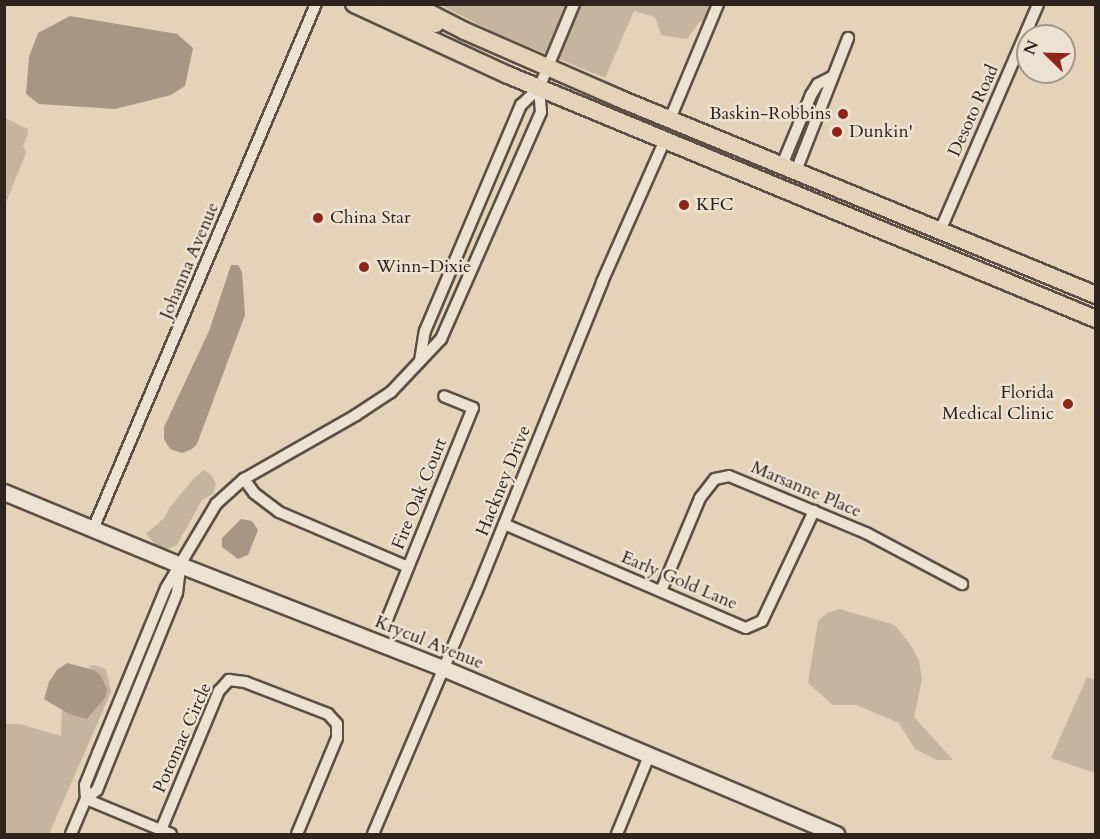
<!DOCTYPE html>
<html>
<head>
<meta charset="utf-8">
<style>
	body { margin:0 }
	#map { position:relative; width:1100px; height:839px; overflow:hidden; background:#e4d3b9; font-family:Cardo,serif }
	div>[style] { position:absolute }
	.green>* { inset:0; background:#c5b59f }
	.water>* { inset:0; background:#a69784 }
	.roads { filter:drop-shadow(2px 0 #5c4f45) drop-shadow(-2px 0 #5c4f45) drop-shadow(0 2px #5c4f45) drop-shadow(0 -2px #5c4f45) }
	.street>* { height:10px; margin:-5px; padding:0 5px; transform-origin:5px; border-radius:5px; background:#ede2d2 }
	.secondary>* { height:15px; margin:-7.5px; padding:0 7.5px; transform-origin:7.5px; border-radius:7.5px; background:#ede2d2 }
	.primary>* { height:16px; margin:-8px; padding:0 8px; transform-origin:8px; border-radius:8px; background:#e4d3b9 }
	.dots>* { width:16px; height:16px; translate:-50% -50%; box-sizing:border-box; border:3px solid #ede2d2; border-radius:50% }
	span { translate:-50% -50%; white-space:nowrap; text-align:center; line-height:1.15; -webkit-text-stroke:5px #ede2d2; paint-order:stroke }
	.street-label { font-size:18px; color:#2f231e }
	.poi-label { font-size:18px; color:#2f231e }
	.right { translate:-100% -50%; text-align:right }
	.left { translate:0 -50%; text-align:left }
	.frame { position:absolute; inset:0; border:6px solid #2f231e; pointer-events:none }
	.north { position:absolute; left:1016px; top:24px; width:60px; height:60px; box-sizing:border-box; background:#ede2d2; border:2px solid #a1968a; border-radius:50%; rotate:293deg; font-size:16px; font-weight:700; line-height:24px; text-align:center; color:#2f231e }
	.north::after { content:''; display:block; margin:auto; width:21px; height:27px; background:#8f2418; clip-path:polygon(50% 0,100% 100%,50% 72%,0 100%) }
</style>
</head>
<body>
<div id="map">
	<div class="green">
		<div style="clip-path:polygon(441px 5px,716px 5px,708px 24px,700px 21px,687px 39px,661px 35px,655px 17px,634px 11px,605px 78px,493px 32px)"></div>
		<div style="clip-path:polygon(5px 118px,28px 129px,28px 134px,23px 146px,26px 153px,5px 205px)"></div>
		<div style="clip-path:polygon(204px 470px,212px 476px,216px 484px,213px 494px,202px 500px,177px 545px,168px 549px,158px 547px,146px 534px,164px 518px,170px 507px,194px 478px)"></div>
		<div style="clip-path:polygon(839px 609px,895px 625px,912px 647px,919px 661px,922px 680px,914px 717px,953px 760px,937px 760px,915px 749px,899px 723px,856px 705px,833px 705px,808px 683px,818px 621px,827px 613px)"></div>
		<div style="clip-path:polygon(94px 665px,106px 669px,111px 692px,49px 834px,5px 834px,4px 724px,20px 724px,61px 736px,62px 710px,87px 719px,105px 698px,94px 670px,88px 667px)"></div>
		<div style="clip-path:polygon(1087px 677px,1095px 680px,1095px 773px,1051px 758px)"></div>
	</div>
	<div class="water">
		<div style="clip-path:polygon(70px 16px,177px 34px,193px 48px,185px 86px,171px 95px,115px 109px,39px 104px,26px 94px,29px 57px,38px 33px)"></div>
		<div style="clip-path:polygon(231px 265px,238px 265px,242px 272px,245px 315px,197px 444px,192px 449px,182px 453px,170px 449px,164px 439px,164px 427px,209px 331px)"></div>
		<div style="clip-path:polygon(241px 519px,252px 521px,258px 530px,248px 555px,238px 559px,222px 547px,222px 538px)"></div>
		<div style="clip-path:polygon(67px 663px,94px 670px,101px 676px,107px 689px,105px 698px,87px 719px,69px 714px,44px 699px,49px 682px,57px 670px)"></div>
	</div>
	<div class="roads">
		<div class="street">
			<div style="left:670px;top:119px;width:125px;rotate:-67.3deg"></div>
			<div style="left:782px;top:165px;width:76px;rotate:-67.5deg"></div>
			<div style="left:811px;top:95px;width:13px;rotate:-58deg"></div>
			<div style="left:818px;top:84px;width:16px;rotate:-27deg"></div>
			<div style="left:796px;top:171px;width:143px;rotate:-68.6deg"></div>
			<div style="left:940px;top:231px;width:247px;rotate:-66.6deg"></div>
			<div style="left:420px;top:361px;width:30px;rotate:-81deg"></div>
			<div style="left:425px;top:331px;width:246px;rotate:-67deg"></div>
			<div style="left:521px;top:105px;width:25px;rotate:-43deg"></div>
			<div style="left:539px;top:88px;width:91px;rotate:-67.4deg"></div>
			<div style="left:244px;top:479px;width:17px;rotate:54deg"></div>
			<div style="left:254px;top:493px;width:31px;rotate:37deg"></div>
			<div style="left:279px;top:512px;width:140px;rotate:23.1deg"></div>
			<div style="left:504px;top:524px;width:263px;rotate:23.3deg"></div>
			<div style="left:746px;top:628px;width:17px;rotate:-24deg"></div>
			<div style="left:762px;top:621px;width:122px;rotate:-64.7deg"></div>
			<div style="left:93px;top:529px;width:570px;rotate:-66.99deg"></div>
			<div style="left:661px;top:591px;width:101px;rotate:-67.2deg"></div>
			<div style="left:700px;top:498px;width:24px;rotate:-52deg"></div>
			<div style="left:715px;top:479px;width:14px;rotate:-12deg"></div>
			<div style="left:729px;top:476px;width:148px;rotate:22.6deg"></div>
			<div style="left:866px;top:533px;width:109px;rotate:28deg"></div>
			<div style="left:386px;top:622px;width:231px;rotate:-67.9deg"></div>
			<div style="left:473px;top:408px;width:31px;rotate:-158deg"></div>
			<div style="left:86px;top:799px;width:14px;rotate:-94deg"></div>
			<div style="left:85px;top:785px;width:35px;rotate:-68deg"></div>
			<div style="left:98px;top:753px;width:178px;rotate:-67.6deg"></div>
			<div style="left:166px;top:588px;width:98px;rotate:-59.2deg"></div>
			<div style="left:216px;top:504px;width:38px;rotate:-42deg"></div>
			<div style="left:244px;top:479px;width:129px;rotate:-29.7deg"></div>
			<div style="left:356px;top:415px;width:42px;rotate:-33.3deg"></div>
			<div style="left:391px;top:392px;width:73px;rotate:-46.7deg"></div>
			<div style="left:441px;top:339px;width:248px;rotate:-66.2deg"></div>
			<div style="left:541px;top:112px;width:24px;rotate:-95deg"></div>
			<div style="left:86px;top:799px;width:81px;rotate:22.5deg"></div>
			<div style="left:161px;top:830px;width:4px;rotate:104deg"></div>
			<div style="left:71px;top:834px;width:38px;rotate:-67deg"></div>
			<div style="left:86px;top:799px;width:14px;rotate:-39deg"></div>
			<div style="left:97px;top:790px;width:213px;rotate:-67.9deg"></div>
			<div style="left:177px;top:593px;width:24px;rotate:-83deg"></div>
			<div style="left:171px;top:834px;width:11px;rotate:-158deg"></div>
			<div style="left:161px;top:830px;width:151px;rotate:-67.4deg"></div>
			<div style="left:219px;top:691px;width:15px;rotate:-48deg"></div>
			<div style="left:229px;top:680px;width:16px;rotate:7deg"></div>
			<div style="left:245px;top:682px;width:89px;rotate:21.1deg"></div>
			<div style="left:328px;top:714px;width:13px;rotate:48deg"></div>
			<div style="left:337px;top:724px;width:14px;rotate:90deg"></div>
			<div style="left:337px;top:738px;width:104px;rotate:112.6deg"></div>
			<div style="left:373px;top:834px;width:262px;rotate:-66.9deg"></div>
			<div style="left:476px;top:593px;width:336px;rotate:-67.9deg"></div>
			<div style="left:602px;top:282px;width:155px;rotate:-66.1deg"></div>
			<div style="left:617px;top:834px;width:84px;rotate:-67.7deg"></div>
		</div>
		<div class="secondary">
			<div style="left:4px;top:492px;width:191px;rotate:22.5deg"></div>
			<div style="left:180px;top:565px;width:282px;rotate:21.4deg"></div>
			<div style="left:443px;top:668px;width:427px;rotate:22.9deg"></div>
		</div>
		<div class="primary">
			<div style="left:354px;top:4px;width:170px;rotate:24.8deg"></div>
			<div style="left:508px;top:75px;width:637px;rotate:22.54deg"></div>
			<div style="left:385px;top:4px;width:34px;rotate:27deg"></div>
			<div style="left:415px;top:19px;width:21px;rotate:14deg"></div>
			<div style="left:412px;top:4px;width:59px;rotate:27deg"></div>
			<div style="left:465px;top:31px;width:167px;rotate:23.6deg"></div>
			<div style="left:618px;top:98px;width:517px;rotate:22.4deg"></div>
		</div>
	</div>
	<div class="dots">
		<div style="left:843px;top:114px;background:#8f2418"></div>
		<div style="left:837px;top:132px;background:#8f2418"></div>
		<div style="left:684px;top:205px;background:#8f2418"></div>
		<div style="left:318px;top:218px;background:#8f2418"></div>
		<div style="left:364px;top:267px;background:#8f2418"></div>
		<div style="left:1068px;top:404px;background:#8f2418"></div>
	</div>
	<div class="street-label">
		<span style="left:974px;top:111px;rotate:-66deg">Desoto Road</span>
		<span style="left:190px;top:261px;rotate:-67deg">Johanna Avenue</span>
		<span style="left:504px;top:481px;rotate:-68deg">Hackney Drive</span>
		<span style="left:806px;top:490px;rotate:23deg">Marsanne Place</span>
		<span style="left:420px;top:494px;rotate:-68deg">Fire Oak Court</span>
		<span style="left:679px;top:581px;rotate:23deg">Early Gold Lane</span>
		<span style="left:429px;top:643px;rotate:22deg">Krycul Avenue</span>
		<span style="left:183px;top:738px;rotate:-66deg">Potomac Circle</span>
	</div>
	<div class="poi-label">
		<span class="right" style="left:831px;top:114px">Baskin-Robbins</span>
		<span class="left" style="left:849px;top:132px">Dunkin'</span>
		<span class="left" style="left:696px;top:205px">KFC</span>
		<span class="left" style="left:330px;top:218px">China Star</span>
		<span class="left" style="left:376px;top:267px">Winn-Dixie</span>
		<span class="right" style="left:1054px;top:404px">Florida<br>Medical Clinic</span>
	</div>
	<div class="frame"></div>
	<div class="north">N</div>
</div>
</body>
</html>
